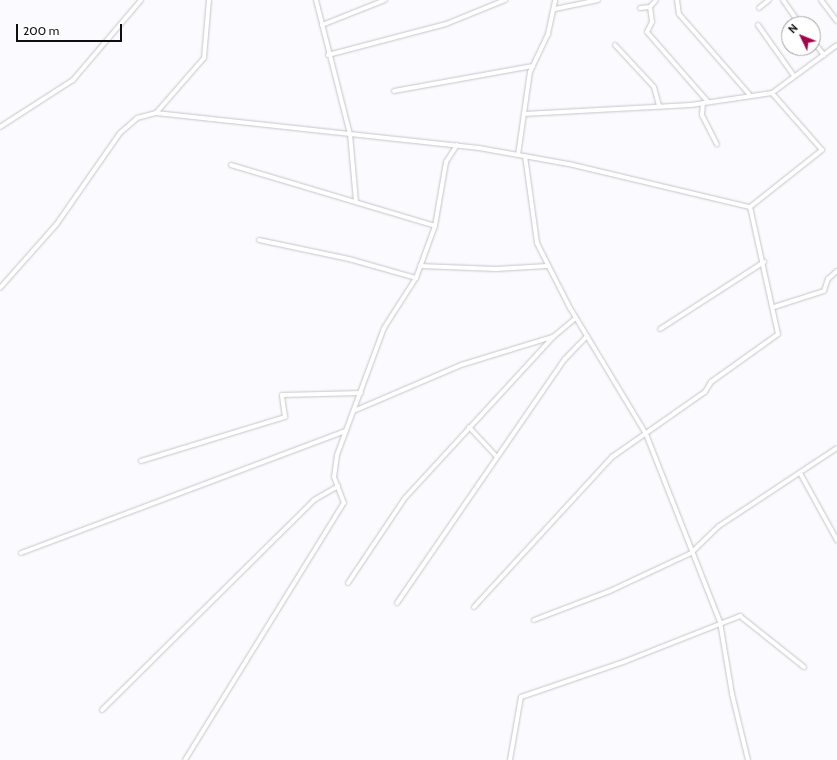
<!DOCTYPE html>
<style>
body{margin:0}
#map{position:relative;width:837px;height:760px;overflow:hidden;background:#fbfbff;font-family:Cabin,sans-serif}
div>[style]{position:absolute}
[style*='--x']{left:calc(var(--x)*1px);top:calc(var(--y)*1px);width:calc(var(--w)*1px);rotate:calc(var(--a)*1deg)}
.roads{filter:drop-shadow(0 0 1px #c4c4ca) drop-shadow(0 0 1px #c4c4ca)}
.minor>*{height:4px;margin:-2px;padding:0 2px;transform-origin:2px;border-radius:2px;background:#fff}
span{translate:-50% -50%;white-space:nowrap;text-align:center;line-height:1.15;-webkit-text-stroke:3.5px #fff;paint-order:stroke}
.north{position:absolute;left:781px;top:16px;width:40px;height:40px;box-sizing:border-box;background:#fff;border:1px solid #9f9fa0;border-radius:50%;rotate:313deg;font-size:11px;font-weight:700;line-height:16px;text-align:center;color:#0f0f11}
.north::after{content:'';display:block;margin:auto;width:14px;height:18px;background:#a00649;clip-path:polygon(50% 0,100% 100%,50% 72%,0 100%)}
.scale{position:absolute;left:16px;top:24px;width:106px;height:18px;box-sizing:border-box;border:2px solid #0f0f11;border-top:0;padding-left:5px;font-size:12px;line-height:14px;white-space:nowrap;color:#0f0f11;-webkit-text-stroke:3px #fff;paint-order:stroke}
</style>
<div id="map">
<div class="roads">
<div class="minor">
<div style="--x:316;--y:0;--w:138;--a:75.8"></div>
<div style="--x:350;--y:134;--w:67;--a:84.9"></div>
<div style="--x:677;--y:0;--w:14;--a:82"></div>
<div style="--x:679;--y:14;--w:106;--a:48.8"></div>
<div style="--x:783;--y:0;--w:29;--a:55"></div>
<div style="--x:821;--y:0;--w:26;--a:53"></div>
<div style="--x:650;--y:7;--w:15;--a:82"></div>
<div style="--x:652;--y:22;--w:11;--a:117"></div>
<div style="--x:647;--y:32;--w:93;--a:48.9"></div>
<div style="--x:640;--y:8;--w:10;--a:-6"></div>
<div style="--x:650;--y:7;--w:9;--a:-49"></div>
<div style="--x:759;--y:8;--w:13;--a:-39"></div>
<div style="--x:555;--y:9;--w:44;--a:-11.8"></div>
<div style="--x:322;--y:25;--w:68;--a:-21.6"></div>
<div style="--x:758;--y:25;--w:62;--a:54.8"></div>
<div style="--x:813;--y:41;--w:18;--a:52"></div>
<div style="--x:615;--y:45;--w:57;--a:47.1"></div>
<div style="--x:654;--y:87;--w:20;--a:75"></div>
<div style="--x:328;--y:55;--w:122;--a:-14.7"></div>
<div style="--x:446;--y:24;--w:64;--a:-22.1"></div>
<div style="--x:394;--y:91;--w:141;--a:-10.2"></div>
<div style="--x:703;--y:103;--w:12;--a:95"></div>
<div style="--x:702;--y:115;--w:33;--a:63"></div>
<div style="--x:156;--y:113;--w:73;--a:-48.9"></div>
<div style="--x:204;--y:58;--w:58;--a:-85.1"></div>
<div style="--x:524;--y:114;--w:167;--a:-3.1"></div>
<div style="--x:691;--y:105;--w:82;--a:-8.4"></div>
<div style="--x:772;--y:93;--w:81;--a:-36.4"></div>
<div style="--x:0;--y:127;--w:87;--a:-32.8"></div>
<div style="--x:73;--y:80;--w:105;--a:-49.6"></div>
<div style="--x:518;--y:155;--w:84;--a:-81.8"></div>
<div style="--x:530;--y:72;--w:42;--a:-64.7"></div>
<div style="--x:548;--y:34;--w:35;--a:-78"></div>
<div style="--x:525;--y:156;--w:88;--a:82.1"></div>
<div style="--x:537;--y:243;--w:73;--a:63.1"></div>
<div style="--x:570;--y:308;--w:147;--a:58.9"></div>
<div style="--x:646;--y:434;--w:202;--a:68.5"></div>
<div style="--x:720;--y:622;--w:73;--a:80.5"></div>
<div style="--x:732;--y:694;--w:68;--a:76.4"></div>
<div style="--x:231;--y:165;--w:213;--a:16.6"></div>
<div style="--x:259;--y:240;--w:92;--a:11.9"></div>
<div style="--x:349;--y:259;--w:70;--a:15.8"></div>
<div style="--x:420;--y:266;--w:76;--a:2.3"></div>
<div style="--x:496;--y:269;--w:51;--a:-3.4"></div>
<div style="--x:0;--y:288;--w:84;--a:-48.4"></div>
<div style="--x:56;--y:225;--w:112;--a:-55.2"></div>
<div style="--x:120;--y:133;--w:23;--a:-41"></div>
<div style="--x:137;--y:118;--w:20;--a:-15"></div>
<div style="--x:156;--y:113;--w:325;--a:6.2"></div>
<div style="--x:479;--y:148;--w:91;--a:10.1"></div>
<div style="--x:569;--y:164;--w:186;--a:13.4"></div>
<div style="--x:750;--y:207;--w:92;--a:-38.4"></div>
<div style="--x:822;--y:150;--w:76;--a:-131.3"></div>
<div style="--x:774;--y:307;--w:52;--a:-17.7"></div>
<div style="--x:824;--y:291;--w:13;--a:-72"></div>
<div style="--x:828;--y:279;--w:12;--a:-42"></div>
<div style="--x:660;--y:329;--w:124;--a:-32.8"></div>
<div style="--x:356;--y:410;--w:114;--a:-23.2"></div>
<div style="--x:461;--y:365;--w:95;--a:-17.1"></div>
<div style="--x:469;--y:427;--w:40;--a:47"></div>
<div style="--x:141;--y:461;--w:151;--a:-17"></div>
<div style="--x:285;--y:417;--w:22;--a:-98"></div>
<div style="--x:282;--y:395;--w:79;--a:-1.5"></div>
<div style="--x:800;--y:473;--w:77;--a:61.1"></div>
<div style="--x:21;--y:553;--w:347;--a:-20.6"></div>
<div style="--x:348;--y:583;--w:102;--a:-56.2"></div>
<div style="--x:405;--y:498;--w:219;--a:-47.4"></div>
<div style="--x:553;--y:337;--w:30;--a:-40"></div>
<div style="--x:397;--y:603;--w:296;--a:-55.5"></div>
<div style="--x:565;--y:359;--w:32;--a:-46"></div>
<div style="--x:474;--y:607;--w:204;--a:-47.4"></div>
<div style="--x:612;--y:457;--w:113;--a:-35"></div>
<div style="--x:705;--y:392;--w:12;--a:-59"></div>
<div style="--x:711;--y:382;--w:82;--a:-35.6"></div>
<div style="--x:778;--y:334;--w:130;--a:-102.4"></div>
<div style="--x:534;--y:620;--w:81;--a:-20.9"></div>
<div style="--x:610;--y:591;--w:89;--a:-25.1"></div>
<div style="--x:691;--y:553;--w:39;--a:-44"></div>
<div style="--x:719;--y:526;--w:141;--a:-33.5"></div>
<div style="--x:102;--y:710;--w:298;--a:-44.7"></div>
<div style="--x:314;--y:500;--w:28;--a:-30"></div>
<div style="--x:185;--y:760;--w:302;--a:-58.3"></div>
<div style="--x:344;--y:503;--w:28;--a:-111"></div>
<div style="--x:334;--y:477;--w:22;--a:-82"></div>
<div style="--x:337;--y:455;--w:135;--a:-69.7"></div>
<div style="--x:384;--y:328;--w:59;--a:-57.4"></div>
<div style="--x:416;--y:278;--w:55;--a:-69.9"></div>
<div style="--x:435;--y:226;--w:65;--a:-80.2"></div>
<div style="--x:446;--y:162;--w:20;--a:-57"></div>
<div style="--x:510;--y:760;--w:64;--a:-80.1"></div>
<div style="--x:521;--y:697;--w:111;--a:-18.9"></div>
<div style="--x:626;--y:661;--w:123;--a:-21.5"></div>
<div style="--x:740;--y:616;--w:82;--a:38.6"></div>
</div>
</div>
<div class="north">N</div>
<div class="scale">200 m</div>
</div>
